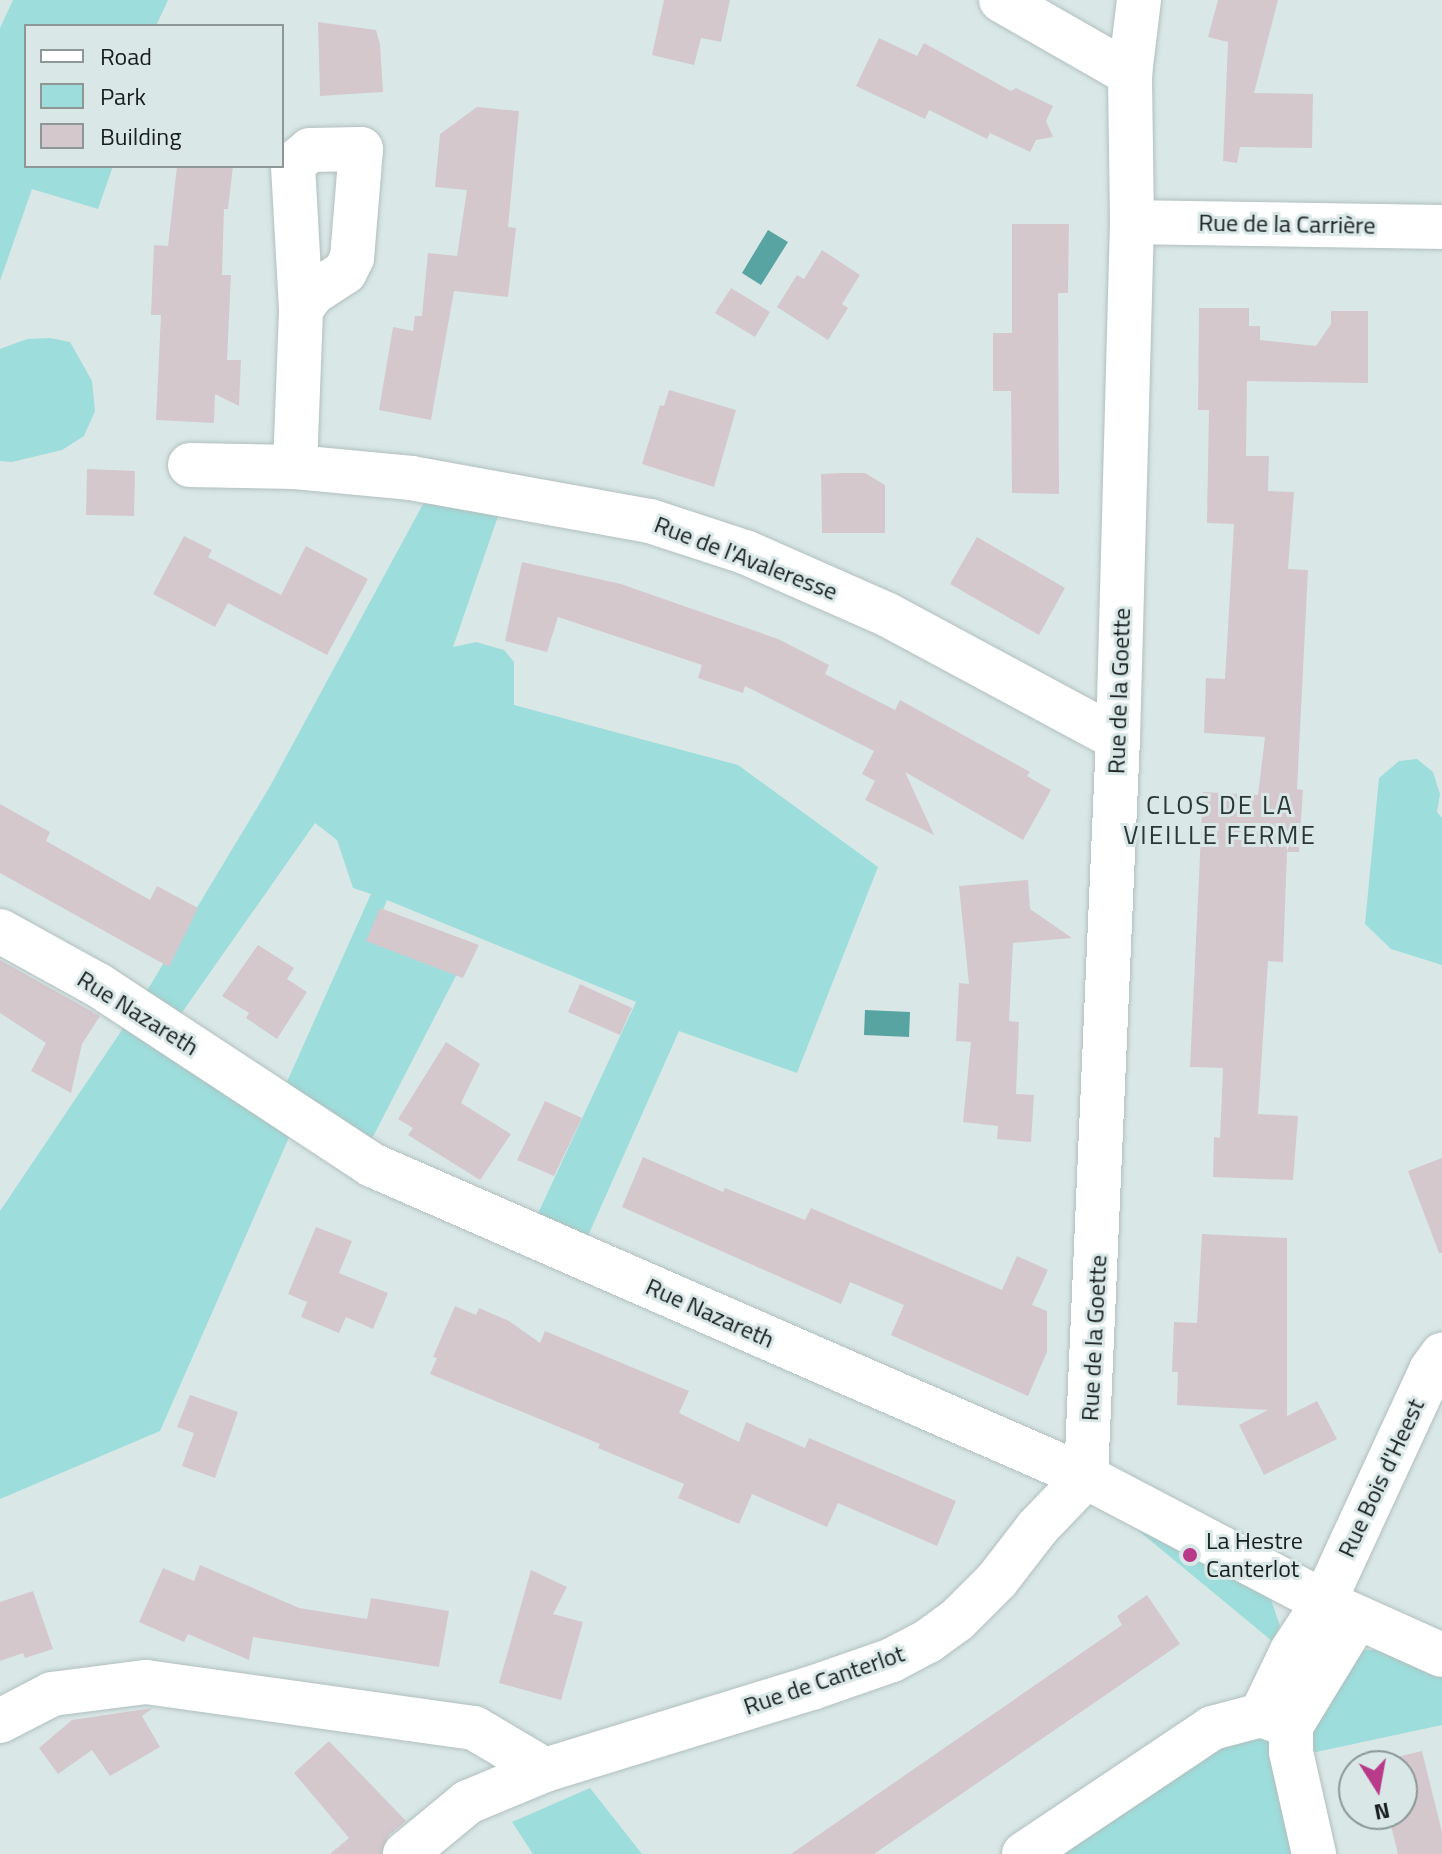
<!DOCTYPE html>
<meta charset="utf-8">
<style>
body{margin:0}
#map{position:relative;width:1442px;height:1854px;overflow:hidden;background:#d9e8e7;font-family:"Titillium Web",sans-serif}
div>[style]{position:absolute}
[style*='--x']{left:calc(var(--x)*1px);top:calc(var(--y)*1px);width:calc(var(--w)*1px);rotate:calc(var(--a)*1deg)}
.green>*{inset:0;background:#9ddddb}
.water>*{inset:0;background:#57a4a2}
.building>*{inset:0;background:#d4c8cd}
.roads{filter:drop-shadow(0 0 2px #b1bfbe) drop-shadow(0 0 2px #b1bfbe)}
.minor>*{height:44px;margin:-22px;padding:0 22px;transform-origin:22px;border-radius:22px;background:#fff}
.dots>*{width:22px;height:22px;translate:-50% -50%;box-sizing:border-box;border:4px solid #d9e8e7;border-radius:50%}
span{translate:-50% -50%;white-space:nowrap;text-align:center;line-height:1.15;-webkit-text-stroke:6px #d9e8e7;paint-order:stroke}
.street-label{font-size:24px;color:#181d1d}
.poi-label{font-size:24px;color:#181d1d}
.left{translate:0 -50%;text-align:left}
.neighbourhood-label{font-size:26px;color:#2b3736;letter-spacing:2px}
.legend{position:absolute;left:24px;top:24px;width:260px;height:144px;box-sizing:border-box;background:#d9e8e7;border:2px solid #8c9796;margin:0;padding:10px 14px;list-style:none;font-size:24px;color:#181d1d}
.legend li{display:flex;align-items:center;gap:16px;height:40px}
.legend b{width:40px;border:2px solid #8c9796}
.north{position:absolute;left:1338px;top:1750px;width:80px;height:80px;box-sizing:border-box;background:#d9e8e7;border:2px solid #8c9796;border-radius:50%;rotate:169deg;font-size:22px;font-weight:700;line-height:32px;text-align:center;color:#181d1d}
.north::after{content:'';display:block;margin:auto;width:28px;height:36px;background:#b93a88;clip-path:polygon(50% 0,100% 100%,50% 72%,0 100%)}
</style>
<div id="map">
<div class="green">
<div style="clip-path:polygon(13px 0,168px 0,156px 26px,26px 26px,26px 166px,113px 166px,98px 209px,32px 189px,0 281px,0 28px)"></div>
<div style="clip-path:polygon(50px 338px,70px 342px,92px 381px,95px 411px,84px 436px,62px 450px,12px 462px,0 461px,0 349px,27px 339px)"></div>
<div style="clip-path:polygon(evenodd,435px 482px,506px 493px,453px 647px,476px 642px,504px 650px,514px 662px,514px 705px,738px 765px,878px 867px,797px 1073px,679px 1031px,579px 1256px,529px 1233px,636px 1002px,387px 900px,375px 929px,461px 966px,362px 1158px,298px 1117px,160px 1431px,0 1499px,0 1211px,136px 1009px,269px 788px,435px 482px,315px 823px,337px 840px,353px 888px,371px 894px,278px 1102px,169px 1031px,315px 823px)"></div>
<div style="clip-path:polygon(1417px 759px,1433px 772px,1440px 794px,1437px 812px,1442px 818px,1442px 965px,1391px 949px,1365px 924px,1379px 778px,1399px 761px)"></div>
<div style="clip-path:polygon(1134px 1527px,1265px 1582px,1280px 1626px,1272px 1641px)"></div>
<div style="clip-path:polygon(1365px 1650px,1392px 1650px,1442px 1675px,1442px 1725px,1307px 1754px,1306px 1706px,1347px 1657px)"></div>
<div style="clip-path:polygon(1267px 1700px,1315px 1854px,1026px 1854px)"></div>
<div style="clip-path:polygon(590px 1788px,642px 1854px,533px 1854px,512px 1822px)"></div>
</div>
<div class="water">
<div style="clip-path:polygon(768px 230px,788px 242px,761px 285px,742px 273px)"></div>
<div style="clip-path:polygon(865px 1010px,910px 1012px,909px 1037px,864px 1035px)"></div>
</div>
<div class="building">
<div style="clip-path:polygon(664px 0,730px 0,721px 42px,701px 38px,694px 65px,652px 55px)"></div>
<div style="clip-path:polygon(1218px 0,1278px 0,1254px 93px,1313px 94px,1312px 148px,1240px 147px,1237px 163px,1223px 161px,1228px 42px,1208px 37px)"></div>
<div style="clip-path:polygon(318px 22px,376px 30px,380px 44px,383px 92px,320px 96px)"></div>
<div style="clip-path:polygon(879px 38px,917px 56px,924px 43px,1011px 91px,1016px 88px,1053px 106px,1046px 121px,1053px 137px,1036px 140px,1030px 152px,990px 133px,987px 139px,929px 110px,925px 119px,856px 86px)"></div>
<div style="clip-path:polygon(477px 107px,519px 111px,508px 227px,516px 228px,508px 297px,454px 291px,431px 420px,379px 410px,393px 327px,413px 331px,415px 316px,422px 316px,428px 253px,457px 256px,467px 190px,435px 187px,440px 134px)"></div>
<div style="clip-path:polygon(177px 166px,233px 166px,228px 209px,224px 209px,222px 275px,231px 275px,227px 360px,241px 360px,239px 406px,215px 394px,214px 423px,156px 420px,161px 315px,151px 315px,154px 245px,168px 246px)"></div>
<div style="clip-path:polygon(1012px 224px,1069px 224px,1068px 293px,1058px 293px,1059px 494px,1012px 493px,1011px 391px,993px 391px,993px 333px,1012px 333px)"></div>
<div style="clip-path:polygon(822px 250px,860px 275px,842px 304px,848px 308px,828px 340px,777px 307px,797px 275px,804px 279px)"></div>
<div style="clip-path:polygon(731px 288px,770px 312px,755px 337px,715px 313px)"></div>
<div style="clip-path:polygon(1199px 308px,1249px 308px,1249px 326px,1260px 326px,1260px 340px,1316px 346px,1331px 324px,1331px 311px,1368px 311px,1368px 383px,1247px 381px,1246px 456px,1269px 456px,1268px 491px,1294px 492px,1288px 569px,1308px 570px,1297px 789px,1303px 790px,1299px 852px,1287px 852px,1283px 962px,1268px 961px,1258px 1114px,1298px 1116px,1293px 1180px,1213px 1177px,1214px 1137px,1220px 1138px,1223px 1068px,1190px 1067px,1203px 792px,1258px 795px,1265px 737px,1204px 733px,1206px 678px,1225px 679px,1234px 524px,1207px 523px,1209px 410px,1198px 410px)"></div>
<div style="clip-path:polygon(669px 390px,736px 410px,714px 487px,642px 464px,660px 405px,664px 406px)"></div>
<div style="clip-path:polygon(87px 469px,135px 471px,134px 516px,86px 515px)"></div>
<div style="clip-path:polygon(841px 473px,865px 473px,885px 485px,885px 533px,822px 533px,821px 474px)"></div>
<div style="clip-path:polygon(184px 536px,212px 550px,208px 557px,281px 595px,306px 546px,368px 579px,327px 655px,228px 603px,215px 627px,153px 594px)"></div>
<div style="clip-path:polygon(977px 537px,1065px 588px,1039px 635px,950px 584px)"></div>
<div style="clip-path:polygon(522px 562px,621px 584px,778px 639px,829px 665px,825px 674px,895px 710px,900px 700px,1030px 772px,1027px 776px,1051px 790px,1023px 840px,905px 772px,934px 835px,865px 800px,875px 781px,862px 774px,874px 751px,745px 686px,743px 693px,698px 678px,702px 665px,558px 617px,547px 652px,505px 641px)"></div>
<div style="clip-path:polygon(0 804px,50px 832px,46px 841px,150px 900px,157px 886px,198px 908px,169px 967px,0 873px)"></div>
<div style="clip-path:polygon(1028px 880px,1030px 909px,1072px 938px,1013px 943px,1009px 1021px,1019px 1022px,1016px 1094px,1034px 1095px,1031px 1142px,997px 1139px,998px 1126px,963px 1122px,971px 1042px,956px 1041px,959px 983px,969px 984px,959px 886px)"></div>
<div style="clip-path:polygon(380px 908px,479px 945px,463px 978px,366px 941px)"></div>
<div style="clip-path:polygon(258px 945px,294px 968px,287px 979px,307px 992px,277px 1039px,246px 1018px,249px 1013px,222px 996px)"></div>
<div style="clip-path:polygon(0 960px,100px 1016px,82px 1044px,71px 1093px,31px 1071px,46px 1043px,0 1013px)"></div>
<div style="clip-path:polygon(580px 984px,632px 1008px,620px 1035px,568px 1012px)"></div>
<div style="clip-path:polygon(446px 1042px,480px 1064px,461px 1103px,511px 1134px,480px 1180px,408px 1135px,413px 1128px,398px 1119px)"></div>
<div style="clip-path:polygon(545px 1101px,582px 1118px,554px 1176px,517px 1160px)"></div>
<div style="clip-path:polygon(643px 1157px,723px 1192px,725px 1188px,805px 1220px,811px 1208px,1002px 1290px,1017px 1256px,1048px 1270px,1032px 1305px,1047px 1311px,1047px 1352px,1028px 1396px,891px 1335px,904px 1305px,850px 1282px,841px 1304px,622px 1207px)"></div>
<div style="clip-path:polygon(1442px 1158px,1442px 1253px,1439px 1253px,1408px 1171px)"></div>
<div style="clip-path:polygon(316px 1227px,352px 1241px,339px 1273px,388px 1293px,373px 1329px,346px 1317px,339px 1333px,301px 1317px,307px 1302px,288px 1294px)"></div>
<div style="clip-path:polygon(1202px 1234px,1287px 1238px,1287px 1416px,1317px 1401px,1337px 1439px,1264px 1475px,1239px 1425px,1268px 1410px,1177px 1405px,1178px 1372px,1172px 1372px,1174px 1322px,1197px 1323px)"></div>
<div style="clip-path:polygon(455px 1306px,476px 1315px,479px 1308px,509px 1321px,540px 1343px,545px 1331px,689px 1391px,679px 1413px,739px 1442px,746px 1422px,805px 1448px,809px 1438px,956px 1501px,937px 1546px,838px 1503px,827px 1527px,752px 1494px,739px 1524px,678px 1498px,684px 1484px,598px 1448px,600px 1444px,430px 1374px,437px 1358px,433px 1357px)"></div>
<div style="clip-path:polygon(190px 1395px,238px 1412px,215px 1478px,182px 1466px,194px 1433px,177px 1427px)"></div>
<div style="clip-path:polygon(200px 1565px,299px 1608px,367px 1619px,371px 1598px,449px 1611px,439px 1667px,253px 1637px,249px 1660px,188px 1634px,184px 1642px,139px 1622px,163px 1568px,194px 1581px)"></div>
<div style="clip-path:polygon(531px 1570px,567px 1587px,553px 1614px,583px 1622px,561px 1700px,499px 1683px)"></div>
<div style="clip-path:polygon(33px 1591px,53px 1649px,25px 1658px,23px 1653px,0 1661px,0 1602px)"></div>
<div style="clip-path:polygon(1147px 1595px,1180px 1644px,874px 1854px,791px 1854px,1122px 1625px,1117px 1616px)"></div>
<div style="clip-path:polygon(153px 1708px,142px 1716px,160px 1747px,110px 1776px,92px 1750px,58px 1774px,39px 1748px,72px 1720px)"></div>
<div style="clip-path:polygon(329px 1741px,406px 1821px,389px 1835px,381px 1854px,330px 1854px,349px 1838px,294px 1773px)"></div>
<div style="clip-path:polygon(1422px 1751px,1442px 1832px,1442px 1854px,1398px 1854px,1388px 1814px,1402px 1814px,1402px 1766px,1377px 1766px,1376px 1762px)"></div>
</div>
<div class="roads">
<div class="minor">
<div style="--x:1001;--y:0;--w:149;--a:29.8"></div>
<div style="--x:1132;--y:222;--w:310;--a:0.9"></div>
<div style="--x:190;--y:465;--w:105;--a:1.1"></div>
<div style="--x:295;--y:467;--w:117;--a:5.4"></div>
<div style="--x:411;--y:478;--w:243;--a:10.2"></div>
<div style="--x:650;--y:521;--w:100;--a:18.1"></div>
<div style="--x:745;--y:552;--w:156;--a:23.8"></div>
<div style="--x:888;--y:615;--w:261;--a:28.3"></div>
<div style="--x:295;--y:467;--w:158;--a:-87.8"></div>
<div style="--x:301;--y:309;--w:145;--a:-93.2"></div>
<div style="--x:293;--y:164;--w:22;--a:-39"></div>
<div style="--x:310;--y:150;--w:51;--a:-1.1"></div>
<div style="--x:361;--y:149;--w:109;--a:94.7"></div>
<div style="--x:352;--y:258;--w:16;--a:117"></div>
<div style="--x:345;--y:272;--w:38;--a:147"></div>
<div style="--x:313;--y:293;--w:20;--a:127"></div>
<div style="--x:0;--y:931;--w:112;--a:28.9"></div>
<div style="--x:98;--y:985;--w:328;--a:33.3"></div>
<div style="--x:372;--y:1165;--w:779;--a:23.6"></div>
<div style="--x:1086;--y:1477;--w:269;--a:27.7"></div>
<div style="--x:1324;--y:1602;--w:129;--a:24.2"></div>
<div style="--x:1086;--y:1477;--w:739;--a:-87.52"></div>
<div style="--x:1118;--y:739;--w:517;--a:-88.45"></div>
<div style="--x:1132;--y:222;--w:148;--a:-90.8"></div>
<div style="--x:1130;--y:74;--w:75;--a:-83.1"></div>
<div style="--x:1261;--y:1715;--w:71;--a:-64.2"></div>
<div style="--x:1292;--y:1651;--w:59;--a:-56.9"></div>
<div style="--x:1324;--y:1602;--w:255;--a:-65.2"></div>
<div style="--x:1431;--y:1370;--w:19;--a:-54"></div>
<div style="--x:0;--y:1721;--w:59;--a:-27.4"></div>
<div style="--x:52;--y:1694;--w:95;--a:-7.3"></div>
<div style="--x:146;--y:1682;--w:331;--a:8"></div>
<div style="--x:474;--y:1728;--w:82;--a:30.6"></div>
<div style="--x:405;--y:1854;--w:82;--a:-39.5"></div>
<div style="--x:468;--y:1802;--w:83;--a:-22.6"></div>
<div style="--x:545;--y:1770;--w:279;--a:-17.1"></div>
<div style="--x:812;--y:1688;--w:85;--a:-19.3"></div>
<div style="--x:892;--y:1660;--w:41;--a:-27.8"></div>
<div style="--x:928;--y:1641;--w:36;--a:-36"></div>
<div style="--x:957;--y:1620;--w:57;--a:-45"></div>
<div style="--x:997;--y:1580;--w:67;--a:-52.3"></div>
<div style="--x:1038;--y:1527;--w:69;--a:-46.2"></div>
<div style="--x:1024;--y:1854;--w:226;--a:-33.8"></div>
<div style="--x:1212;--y:1728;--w:51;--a:-14.9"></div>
<div style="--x:1261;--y:1715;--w:32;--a:20"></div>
<div style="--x:1314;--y:1854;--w:105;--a:-102.7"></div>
<div style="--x:1291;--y:1752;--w:26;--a:-90"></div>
<div style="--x:1291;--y:1726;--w:127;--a:-58.6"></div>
</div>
</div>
<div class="dots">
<div style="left:1190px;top:1555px;background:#b93a88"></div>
</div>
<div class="street-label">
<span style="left:1287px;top:224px;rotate:1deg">Rue de la Carrière</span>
<span style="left:746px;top:558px;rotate:21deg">Rue de l'Avaleresse</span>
<span style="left:1119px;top:691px;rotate:-88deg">Rue de la Goette</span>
<span style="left:138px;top:1013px;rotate:32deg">Rue Nazareth</span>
<span style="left:710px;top:1313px;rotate:24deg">Rue Nazareth</span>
<span style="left:1094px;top:1338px;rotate:-87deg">Rue de la Goette</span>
<span style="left:1381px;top:1478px;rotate:-65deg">Rue Bois d'Heest</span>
<span style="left:824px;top:1680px;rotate:-19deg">Rue de Canterlot</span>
</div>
<div class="poi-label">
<span class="left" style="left:1206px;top:1555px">La Hestre<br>Canterlot</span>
</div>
<div class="neighbourhood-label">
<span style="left:1220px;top:820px">CLOS DE LA<br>VIEILLE FERME</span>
</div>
<ul class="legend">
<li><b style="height:10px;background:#fff"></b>Road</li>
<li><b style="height:22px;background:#9ddddb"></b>Park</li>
<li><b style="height:22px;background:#d4c8cd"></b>Building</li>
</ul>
<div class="north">N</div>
</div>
